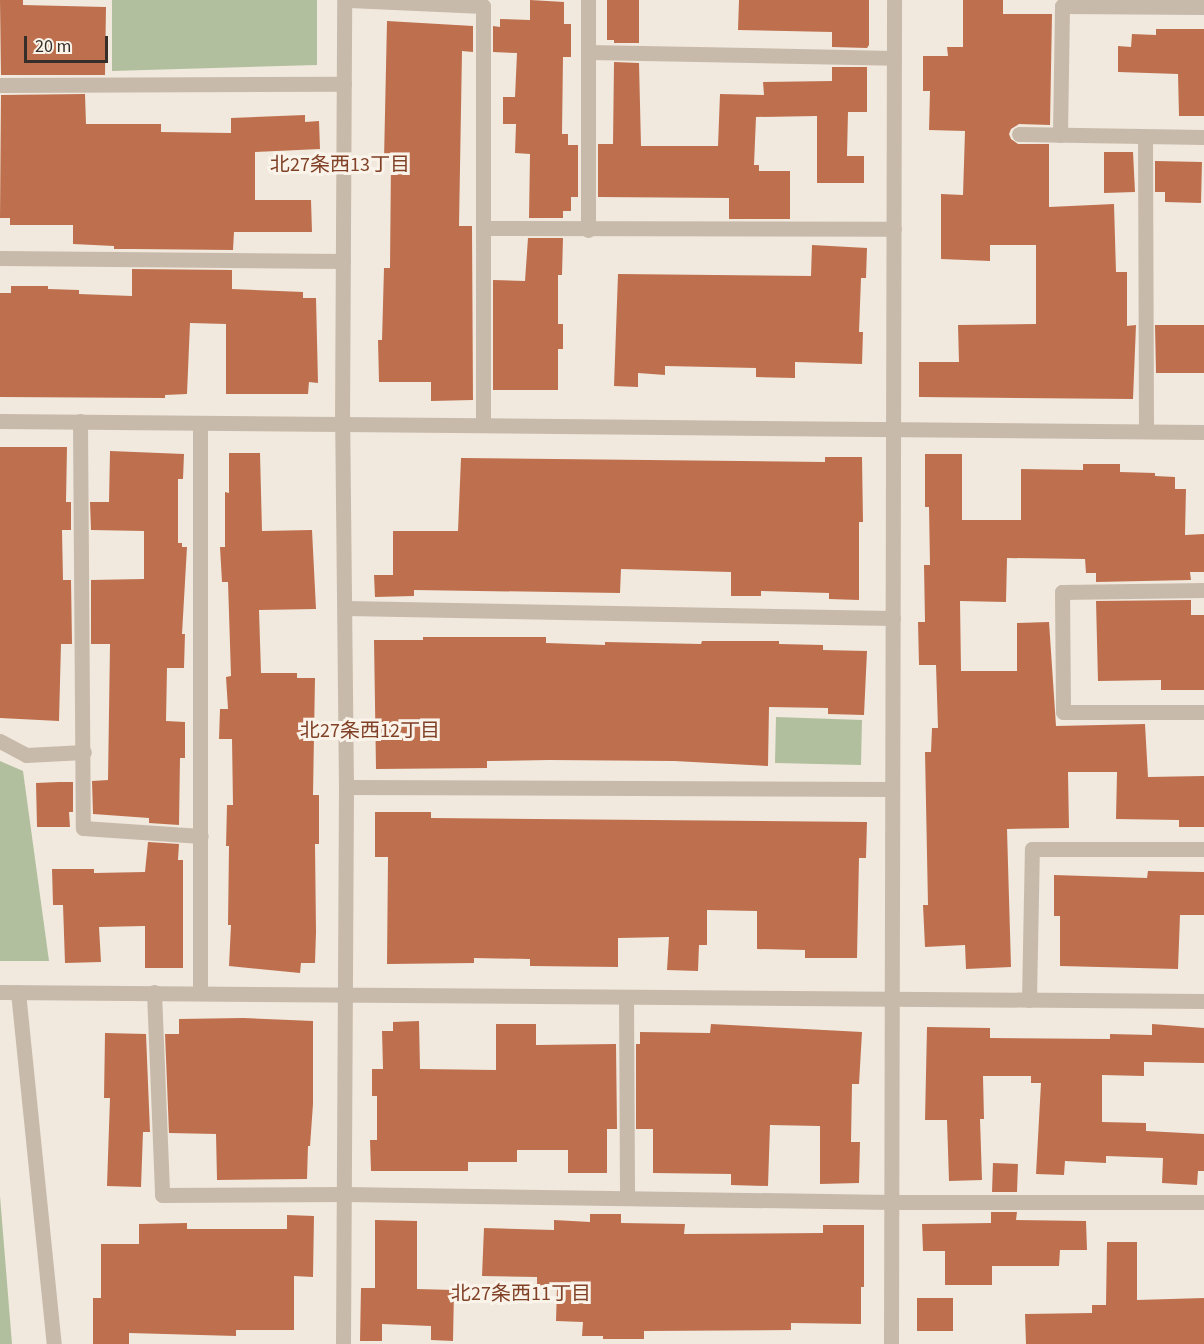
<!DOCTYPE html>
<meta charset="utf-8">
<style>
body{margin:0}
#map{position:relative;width:1204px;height:1344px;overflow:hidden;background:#f1e9de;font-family:"Source Sans 3","Noto Sans JP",sans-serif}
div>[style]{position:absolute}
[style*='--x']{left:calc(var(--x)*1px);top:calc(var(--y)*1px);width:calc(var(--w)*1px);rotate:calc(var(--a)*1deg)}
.green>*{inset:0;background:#b2bf9e}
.building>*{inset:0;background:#be704e}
.street>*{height:15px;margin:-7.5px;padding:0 7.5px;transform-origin:7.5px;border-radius:7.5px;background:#c8baaa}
span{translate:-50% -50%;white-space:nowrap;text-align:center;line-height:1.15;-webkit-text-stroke:6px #f9f3ea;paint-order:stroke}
.neighbourhood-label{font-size:20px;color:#804127}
.scale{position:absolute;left:24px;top:36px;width:84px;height:27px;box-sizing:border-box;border:3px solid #362e29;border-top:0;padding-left:8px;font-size:18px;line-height:21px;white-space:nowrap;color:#362e29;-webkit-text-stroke:4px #f9f3ea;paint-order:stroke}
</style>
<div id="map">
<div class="green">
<div style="clip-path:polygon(112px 0,317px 0,317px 65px,112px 71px)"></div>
<div style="clip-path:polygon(776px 717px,862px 720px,861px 765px,775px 763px)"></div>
<div style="clip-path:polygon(0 761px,23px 771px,49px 961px,0 961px)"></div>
<div style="clip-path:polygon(0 1196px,12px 1344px,0 1344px)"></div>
</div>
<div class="building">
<div style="clip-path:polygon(0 0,23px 0,23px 5px,106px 7px,105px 75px,1px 75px)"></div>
<div style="clip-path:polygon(530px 0,564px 2px,564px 24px,571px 24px,571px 57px,563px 57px,562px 134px,568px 134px,568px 145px,578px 145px,578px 197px,571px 197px,571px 211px,563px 211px,563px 218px,529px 218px,530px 154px,515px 153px,516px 124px,503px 124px,503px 97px,515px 97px,517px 53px,493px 52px,493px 26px,500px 27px,500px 19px,530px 20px)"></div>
<div style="clip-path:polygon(607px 0,639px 0,639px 43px,614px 43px,614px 40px,607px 40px)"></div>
<div style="clip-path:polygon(739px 0,869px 0,869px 45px,867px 48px,832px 47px,832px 32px,738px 30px)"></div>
<div style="clip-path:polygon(963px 0,1003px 0,1003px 14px,1052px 14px,1050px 125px,1019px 124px,1011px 129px,1009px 134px,1011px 139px,1018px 144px,1049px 144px,1049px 207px,1114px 204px,1116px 272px,1127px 272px,1127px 326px,1136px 325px,1133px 399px,919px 397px,919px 362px,959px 362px,958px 325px,1036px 324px,1036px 245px,990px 245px,990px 261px,941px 259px,941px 194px,963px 195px,965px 131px,929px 130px,930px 91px,923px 91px,923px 56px,948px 56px,947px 47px,963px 47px)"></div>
<div style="clip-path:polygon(387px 21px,473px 26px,473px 52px,462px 51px,459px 226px,472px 226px,473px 400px,431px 401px,431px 382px,379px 382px,378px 340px,382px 340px,384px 268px,390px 268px,391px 159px,384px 159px)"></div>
<div style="clip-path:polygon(1156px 29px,1204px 29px,1204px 116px,1179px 116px,1178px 74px,1118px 72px,1118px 46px,1131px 47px,1132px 34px,1156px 35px)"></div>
<div style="clip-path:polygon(614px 62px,639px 63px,641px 146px,718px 146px,720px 94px,764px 95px,763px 82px,832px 81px,832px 67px,867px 67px,867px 112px,848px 112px,847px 156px,864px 156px,864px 183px,817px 183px,817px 116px,756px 117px,754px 165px,759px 165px,759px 171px,790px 171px,790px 219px,729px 219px,729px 198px,598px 197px,598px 144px,613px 144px)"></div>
<div style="clip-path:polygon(85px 94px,86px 124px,161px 124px,161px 132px,231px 133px,231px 118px,305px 115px,305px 122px,319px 121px,320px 149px,255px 152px,255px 200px,311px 200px,312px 232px,234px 232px,233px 250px,132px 249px,114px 249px,114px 246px,73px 244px,73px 225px,10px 225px,10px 218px,0 218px,1px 95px)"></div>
<div style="clip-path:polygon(1104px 152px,1133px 152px,1135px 192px,1104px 193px)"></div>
<div style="clip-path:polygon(1155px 161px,1202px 162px,1201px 203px,1165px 202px,1165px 192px,1155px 192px)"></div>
<div style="clip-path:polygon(528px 238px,563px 238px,562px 275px,558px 275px,558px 324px,563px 324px,563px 349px,558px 349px,558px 390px,493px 390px,493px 280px,525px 281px)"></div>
<div style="clip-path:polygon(812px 245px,867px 248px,866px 278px,861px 278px,859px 332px,863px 332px,862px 364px,795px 362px,795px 378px,756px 377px,756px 368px,665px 366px,665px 375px,638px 373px,638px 387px,614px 386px,618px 274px,811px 276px)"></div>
<div style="clip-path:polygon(132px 269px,232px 270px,232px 289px,303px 292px,303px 298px,316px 298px,318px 383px,309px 382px,308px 394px,226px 394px,226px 324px,190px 323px,187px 394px,165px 395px,165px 398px,0 397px,0 293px,11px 293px,11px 286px,48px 286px,48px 289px,79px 290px,79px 294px,132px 296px)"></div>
<div style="clip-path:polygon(1155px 325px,1204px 325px,1204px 373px,1156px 373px)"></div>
<div style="clip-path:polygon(0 447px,67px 447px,66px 502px,71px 502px,71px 530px,62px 530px,63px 580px,71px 580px,72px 644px,61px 644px,59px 721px,0 718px)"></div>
<div style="clip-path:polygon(110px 451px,184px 454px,183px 479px,178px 479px,178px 543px,182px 543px,182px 547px,187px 547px,182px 634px,185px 634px,184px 668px,167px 668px,166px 721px,185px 722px,185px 758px,180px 758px,179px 825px,149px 823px,149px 818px,93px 814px,92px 781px,108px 780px,110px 644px,91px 644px,91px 580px,144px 579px,144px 531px,91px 530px,90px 502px,109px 502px)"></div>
<div style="clip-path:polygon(229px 453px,260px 453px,262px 531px,312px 530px,316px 609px,259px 610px,261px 673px,297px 673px,297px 678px,315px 678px,313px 795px,319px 795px,319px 844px,315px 844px,316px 932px,315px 963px,301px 963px,300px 973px,229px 966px,231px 925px,228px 925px,229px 846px,226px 846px,227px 805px,233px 805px,232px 739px,219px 739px,220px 709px,228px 709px,226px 677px,231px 676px,228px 582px,222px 582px,220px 547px,225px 547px,225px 492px,229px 493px)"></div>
<div style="clip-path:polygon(925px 454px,962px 454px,962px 520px,1021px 520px,1021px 469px,1083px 470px,1083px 464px,1120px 464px,1120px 472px,1155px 473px,1155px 476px,1175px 477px,1175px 489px,1186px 489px,1185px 535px,1204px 534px,1204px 572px,1190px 572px,1191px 580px,1096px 582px,1096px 573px,1086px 573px,1085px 559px,1007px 558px,1006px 602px,960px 601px,961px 671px,1017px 671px,1017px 623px,1049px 622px,1056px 726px,1145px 724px,1148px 777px,1204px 776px,1204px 827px,1179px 827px,1179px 820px,1116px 819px,1117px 772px,1068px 772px,1069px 828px,1007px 829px,1011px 967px,966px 969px,965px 945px,925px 947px,923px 905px,928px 905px,925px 752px,931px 752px,932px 728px,938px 728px,936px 665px,919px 665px,918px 622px,925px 622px,924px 565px,930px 565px,929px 507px,925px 507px)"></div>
<div style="clip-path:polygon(825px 457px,862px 457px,863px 522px,859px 522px,859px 600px,829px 599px,829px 593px,761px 591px,761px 596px,731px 596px,731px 572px,621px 569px,620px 593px,414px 590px,414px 596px,375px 597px,374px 575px,393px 575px,393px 531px,458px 531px,461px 458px,825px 462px)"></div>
<div style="clip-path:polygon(1191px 600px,1191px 615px,1204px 615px,1204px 690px,1161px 690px,1161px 680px,1098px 681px,1096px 601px)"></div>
<div style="clip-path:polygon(423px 637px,546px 637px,546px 643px,605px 645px,605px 642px,701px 644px,702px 641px,779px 641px,779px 644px,823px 645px,823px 650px,867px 651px,864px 715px,828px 714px,828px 708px,769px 707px,768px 766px,674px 761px,549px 760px,487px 761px,487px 768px,376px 769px,374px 640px,423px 640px)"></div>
<div style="clip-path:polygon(59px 782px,73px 782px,73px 812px,69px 812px,70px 827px,37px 827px,36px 783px)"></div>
<div style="clip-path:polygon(375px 812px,431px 812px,431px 818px,867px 822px,866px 858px,859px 858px,857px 958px,805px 958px,805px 950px,757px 949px,757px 911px,707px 910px,707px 945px,699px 945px,698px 971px,667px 970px,669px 937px,618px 938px,618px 967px,530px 966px,530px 959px,474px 958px,474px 963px,387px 964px,388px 857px,375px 857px)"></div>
<div style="clip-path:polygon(148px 842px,179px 844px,178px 860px,183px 860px,183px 968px,145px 968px,145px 926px,99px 927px,101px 962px,65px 963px,63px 905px,53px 905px,52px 869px,94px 869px,94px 873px,145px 872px)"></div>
<div style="clip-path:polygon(1148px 871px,1204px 872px,1204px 915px,1180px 915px,1178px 969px,1060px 966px,1060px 916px,1054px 916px,1054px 875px,1147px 878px)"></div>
<div style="clip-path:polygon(243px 1018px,313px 1021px,313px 1104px,310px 1146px,308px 1146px,307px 1179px,217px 1180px,216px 1134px,169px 1133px,165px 1034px,179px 1034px,179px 1019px)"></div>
<div style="clip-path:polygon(419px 1021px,420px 1069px,496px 1070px,496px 1024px,536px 1024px,536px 1045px,616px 1044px,617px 1129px,607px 1129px,607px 1173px,568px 1173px,568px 1150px,517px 1150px,517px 1162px,468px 1162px,468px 1171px,371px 1171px,370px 1140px,377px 1140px,377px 1096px,372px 1096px,372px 1069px,383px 1069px,382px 1031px,393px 1031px,393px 1022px)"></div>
<div style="clip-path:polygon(711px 1024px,862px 1032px,859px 1084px,852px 1084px,851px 1142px,860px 1142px,859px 1183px,820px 1184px,820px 1126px,770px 1125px,768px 1186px,731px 1185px,731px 1174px,653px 1173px,653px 1129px,636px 1129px,636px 1044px,640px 1044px,640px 1032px,710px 1033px)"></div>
<div style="clip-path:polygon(1152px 1024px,1204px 1028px,1204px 1063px,1144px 1062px,1144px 1076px,1102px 1075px,1102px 1122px,1146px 1123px,1146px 1131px,1204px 1134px,1204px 1171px,1198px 1171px,1197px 1185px,1162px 1183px,1163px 1158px,1106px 1156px,1106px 1163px,1065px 1161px,1064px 1175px,1036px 1174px,1041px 1083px,1031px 1083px,1031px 1076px,983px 1076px,984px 1119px,980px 1119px,982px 1180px,949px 1181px,947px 1120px,925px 1120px,927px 1027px,990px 1028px,990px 1038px,1110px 1039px,1110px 1034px,1152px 1035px)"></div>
<div style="clip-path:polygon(105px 1033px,146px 1034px,150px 1132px,143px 1132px,141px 1187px,107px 1186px,110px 1098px,104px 1098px)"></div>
<div style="clip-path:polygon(993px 1163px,1018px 1164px,1017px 1192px,992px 1192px)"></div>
<div style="clip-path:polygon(991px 1212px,1017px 1212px,1016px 1220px,1086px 1221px,1087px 1250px,1060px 1250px,1059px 1266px,992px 1266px,992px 1285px,945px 1285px,945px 1251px,923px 1251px,922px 1224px,991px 1223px)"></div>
<div style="clip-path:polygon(590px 1214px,621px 1214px,621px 1223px,685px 1224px,684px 1234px,823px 1233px,823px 1225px,864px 1225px,864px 1287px,861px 1287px,861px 1324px,791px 1323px,791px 1330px,644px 1331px,644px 1339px,603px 1339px,603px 1336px,582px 1336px,583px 1322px,556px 1321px,557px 1287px,537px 1287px,537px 1277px,482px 1276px,484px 1228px,554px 1230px,554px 1220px,590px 1222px)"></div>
<div style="clip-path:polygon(287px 1215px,314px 1216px,313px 1277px,294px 1276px,294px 1330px,236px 1330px,236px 1336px,129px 1333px,129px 1344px,93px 1344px,93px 1298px,101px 1298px,101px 1244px,139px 1244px,139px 1224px,187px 1223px,187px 1229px,287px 1229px)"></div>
<div style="clip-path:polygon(375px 1220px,417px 1221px,417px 1289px,454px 1290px,453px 1341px,431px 1340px,431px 1326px,382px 1324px,382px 1341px,360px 1341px,361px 1288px,375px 1288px)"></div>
<div style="clip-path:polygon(1107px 1242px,1137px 1242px,1137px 1300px,1204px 1298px,1204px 1344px,1026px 1344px,1025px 1314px,1092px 1313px,1092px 1305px,1106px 1305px)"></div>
<div style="clip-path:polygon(917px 1298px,953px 1298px,953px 1331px,917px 1331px)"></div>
</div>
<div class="street">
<div style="--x:349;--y:0;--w:134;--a:2.6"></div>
<div style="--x:483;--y:6;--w:419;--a:90"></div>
<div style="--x:588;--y:0;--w:230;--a:90"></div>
<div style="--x:588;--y:52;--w:306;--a:1.1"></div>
<div style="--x:0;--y:85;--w:344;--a:-0.2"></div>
<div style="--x:1019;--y:134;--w:185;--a:0.9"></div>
<div style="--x:1060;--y:135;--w:129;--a:-89.1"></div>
<div style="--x:1062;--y:6;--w:142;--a:0.4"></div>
<div style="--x:1145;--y:137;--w:294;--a:89.8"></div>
<div style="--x:483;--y:228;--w:411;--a:0.1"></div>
<div style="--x:0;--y:258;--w:343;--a:0.5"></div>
<div style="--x:0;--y:421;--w:1204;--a:0.52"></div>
<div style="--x:80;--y:421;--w:407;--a:89.6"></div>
<div style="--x:83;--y:828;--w:118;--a:3.9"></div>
<div style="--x:200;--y:423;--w:570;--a:90"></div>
<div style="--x:1204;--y:590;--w:142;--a:179.2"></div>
<div style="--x:1062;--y:592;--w:120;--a:89.5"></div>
<div style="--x:1063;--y:712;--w:141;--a:0"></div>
<div style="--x:345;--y:608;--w:548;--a:1.05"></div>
<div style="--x:0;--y:741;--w:30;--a:28"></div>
<div style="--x:26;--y:755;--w:58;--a:-3"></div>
<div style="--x:346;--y:787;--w:546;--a:0.21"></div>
<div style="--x:0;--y:992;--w:1204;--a:0.43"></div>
<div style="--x:18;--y:992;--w:354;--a:84.2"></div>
<div style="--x:154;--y:992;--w:203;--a:87.7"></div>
<div style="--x:162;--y:1195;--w:182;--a:-0.3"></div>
<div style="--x:344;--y:1194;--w:548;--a:0.84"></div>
<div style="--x:892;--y:1202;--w:312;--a:0"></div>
<div style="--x:626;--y:997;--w:201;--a:89.7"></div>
<div style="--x:1029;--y:1000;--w:151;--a:-88.9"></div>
<div style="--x:1032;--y:849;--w:172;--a:0"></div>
<div style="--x:343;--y:1344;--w:557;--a:-89.69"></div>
<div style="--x:346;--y:787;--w:363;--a:-90.6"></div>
<div style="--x:342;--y:424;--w:424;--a:-89.7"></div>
<div style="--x:891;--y:1344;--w:1344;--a:-89.87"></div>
</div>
<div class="neighbourhood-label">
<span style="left:340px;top:165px">北27条西13丁目</span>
<span style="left:370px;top:731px">北27条西12丁目</span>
<span style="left:521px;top:1294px">北27条西11丁目</span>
</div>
<div class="scale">20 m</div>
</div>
